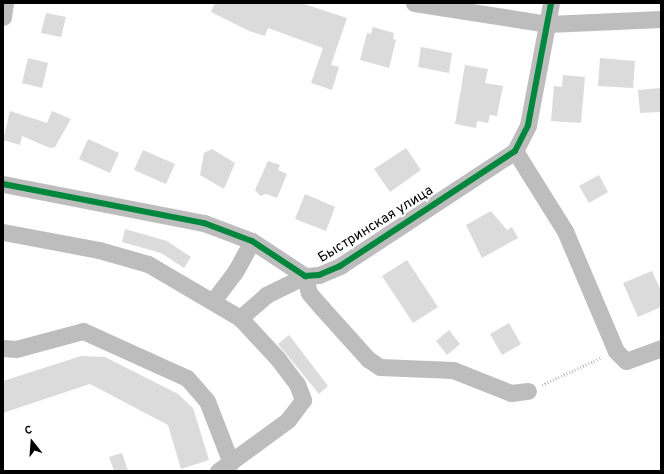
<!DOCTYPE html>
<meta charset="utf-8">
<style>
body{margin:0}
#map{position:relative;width:664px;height:474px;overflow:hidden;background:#fff;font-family:Overpass,sans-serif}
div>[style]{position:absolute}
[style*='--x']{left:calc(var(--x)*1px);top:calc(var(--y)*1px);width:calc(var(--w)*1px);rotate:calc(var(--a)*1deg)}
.building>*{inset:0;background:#dbdbdb}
.path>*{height:2.5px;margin-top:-1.25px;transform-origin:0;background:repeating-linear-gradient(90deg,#c2c2c2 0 1px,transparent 0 3px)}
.minor>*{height:17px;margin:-8.5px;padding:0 8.5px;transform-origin:8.5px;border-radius:8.5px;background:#bdbdbd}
.cycleway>*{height:6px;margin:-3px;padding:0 3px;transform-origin:3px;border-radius:3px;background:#00873e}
span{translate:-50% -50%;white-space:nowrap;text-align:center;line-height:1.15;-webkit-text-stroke:3.5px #fff;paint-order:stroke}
.street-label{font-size:14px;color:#000}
.frame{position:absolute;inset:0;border:4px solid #000;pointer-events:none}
.north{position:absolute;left:12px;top:422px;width:40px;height:40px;-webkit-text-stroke:3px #fff;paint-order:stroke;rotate:343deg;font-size:11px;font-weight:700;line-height:16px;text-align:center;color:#000}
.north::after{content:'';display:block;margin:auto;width:14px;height:18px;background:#000;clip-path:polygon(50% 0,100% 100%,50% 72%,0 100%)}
</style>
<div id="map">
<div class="building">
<div style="clip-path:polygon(215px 3px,301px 3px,347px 18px,331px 65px,339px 67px,332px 90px,311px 83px,323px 48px,268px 28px,265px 36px,249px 31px,211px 12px)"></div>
<div style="clip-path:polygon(46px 13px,66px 17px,61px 37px,41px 33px)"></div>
<div style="clip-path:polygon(373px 27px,394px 33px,393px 39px,396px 40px,389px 68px,360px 60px,367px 33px,371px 34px)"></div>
<div style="clip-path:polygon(421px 47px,452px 53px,449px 73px,418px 67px)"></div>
<div style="clip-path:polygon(28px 58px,48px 63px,42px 88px,22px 83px)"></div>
<div style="clip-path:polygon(600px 58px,635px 61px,633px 88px,598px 86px)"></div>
<div style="clip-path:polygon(465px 65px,488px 69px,485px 83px,503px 86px,497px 116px,490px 115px,488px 123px,477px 121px,476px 128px,455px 124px)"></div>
<div style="clip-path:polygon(563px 75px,585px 77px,581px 123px,551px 121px,554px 86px,562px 87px)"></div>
<div style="clip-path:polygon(661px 88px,661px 112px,640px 113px,638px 90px)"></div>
<div style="clip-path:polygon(10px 111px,47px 123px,52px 111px,71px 119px,55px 147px,50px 148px,22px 136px,20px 145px,3px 140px)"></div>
<div style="clip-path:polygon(88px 139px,119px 153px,110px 173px,79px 159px)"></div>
<div style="clip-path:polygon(406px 148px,421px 170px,390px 192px,374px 169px)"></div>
<div style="clip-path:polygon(212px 149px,235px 163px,224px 189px,200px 175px,204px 153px)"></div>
<div style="clip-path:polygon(143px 150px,175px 164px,166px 184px,134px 170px)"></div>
<div style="clip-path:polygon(268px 161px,280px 165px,278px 170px,287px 174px,277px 198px,266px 194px,260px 196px,255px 190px)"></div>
<div style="clip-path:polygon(599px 175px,608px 192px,589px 203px,579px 186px)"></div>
<div style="clip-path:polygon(305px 194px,335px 207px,326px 231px,295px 219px)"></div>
<div style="clip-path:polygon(491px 211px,507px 230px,512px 227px,518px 238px,482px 258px,466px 225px)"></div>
<div style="clip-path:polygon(125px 229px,167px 241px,191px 257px,184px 268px,161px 253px,122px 242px)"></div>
<div style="clip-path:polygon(407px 260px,438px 307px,413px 323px,382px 276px)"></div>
<div style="clip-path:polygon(652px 271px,661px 291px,661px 307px,638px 317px,623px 283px)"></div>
<div style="clip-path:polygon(509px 323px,521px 344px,502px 355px,490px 334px)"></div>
<div style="clip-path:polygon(449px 330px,460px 344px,447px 355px,436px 341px)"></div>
<div style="clip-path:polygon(289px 335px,328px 386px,319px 394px,278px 344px)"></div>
<div style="clip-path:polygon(81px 356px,105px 357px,178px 394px,193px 408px,209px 460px,181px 469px,168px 425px,90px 384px,3px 413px,3px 381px)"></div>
<div style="clip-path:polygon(122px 453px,128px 471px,114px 471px,109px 457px)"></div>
</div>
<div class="path">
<div style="--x:542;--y:385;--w:66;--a:-25"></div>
</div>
<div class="minor">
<div style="--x:414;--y:3;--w:136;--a:8.9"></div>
<div style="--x:548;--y:24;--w:113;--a:-2.5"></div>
<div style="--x:3;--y:17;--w:14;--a:-82"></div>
<div style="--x:515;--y:151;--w:94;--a:58"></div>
<div style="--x:565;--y:231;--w:130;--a:67"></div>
<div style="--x:616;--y:351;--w:14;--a:45"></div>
<div style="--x:626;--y:361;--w:37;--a:-20"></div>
<div style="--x:3;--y:184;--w:205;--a:11"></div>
<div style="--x:204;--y:223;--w:51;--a:20.6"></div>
<div style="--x:252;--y:241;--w:64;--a:33.4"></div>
<div style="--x:305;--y:276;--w:14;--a:-4"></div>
<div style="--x:319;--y:275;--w:23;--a:-23"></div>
<div style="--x:340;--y:266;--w:209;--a:-33.3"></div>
<div style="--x:515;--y:151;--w:29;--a:-63"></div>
<div style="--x:528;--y:125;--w:124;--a:-79.3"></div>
<div style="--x:3;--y:232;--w:98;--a:10.6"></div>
<div style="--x:99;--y:250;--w:51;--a:15.9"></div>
<div style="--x:148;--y:264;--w:107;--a:30.4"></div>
<div style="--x:240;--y:318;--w:56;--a:47.2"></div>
<div style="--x:278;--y:359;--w:31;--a:53"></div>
<div style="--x:297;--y:384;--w:17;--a:69"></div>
<div style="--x:303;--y:400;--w:25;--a:127"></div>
<div style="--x:288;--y:420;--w:87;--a:143.9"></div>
<div style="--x:213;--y:301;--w:36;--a:-53"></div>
<div style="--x:235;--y:272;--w:35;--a:-61"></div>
<div style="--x:240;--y:318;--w:35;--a:-41"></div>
<div style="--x:266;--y:295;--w:43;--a:-26"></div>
<div style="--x:305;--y:276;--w:17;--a:77"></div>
<div style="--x:309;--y:293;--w:20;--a:49"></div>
<div style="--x:322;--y:308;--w:69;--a:48"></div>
<div style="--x:368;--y:359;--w:14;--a:34"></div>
<div style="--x:380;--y:367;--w:73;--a:2.4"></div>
<div style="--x:453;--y:370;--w:62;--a:21.6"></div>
<div style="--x:511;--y:393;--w:17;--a:-7"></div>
<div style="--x:3;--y:348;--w:13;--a:4"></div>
<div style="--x:16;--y:349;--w:69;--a:-15"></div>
<div style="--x:83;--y:331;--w:114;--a:24.3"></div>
<div style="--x:187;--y:378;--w:30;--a:49"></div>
<div style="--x:207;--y:401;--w:66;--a:68.8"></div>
</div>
<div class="cycleway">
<div style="--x:3;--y:184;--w:205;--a:11"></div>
<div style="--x:204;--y:223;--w:51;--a:20.6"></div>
<div style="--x:252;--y:241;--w:64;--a:33.4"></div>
<div style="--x:305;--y:276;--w:14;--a:-4"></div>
<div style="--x:319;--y:275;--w:23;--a:-23"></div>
<div style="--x:340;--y:266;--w:209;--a:-33.3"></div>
<div style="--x:515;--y:151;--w:29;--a:-63"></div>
<div style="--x:528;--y:125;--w:124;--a:-79.3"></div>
</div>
<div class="street-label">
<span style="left:376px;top:225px;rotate:-32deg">Быстринская улица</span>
</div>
<div class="frame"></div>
<div class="north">С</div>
</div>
